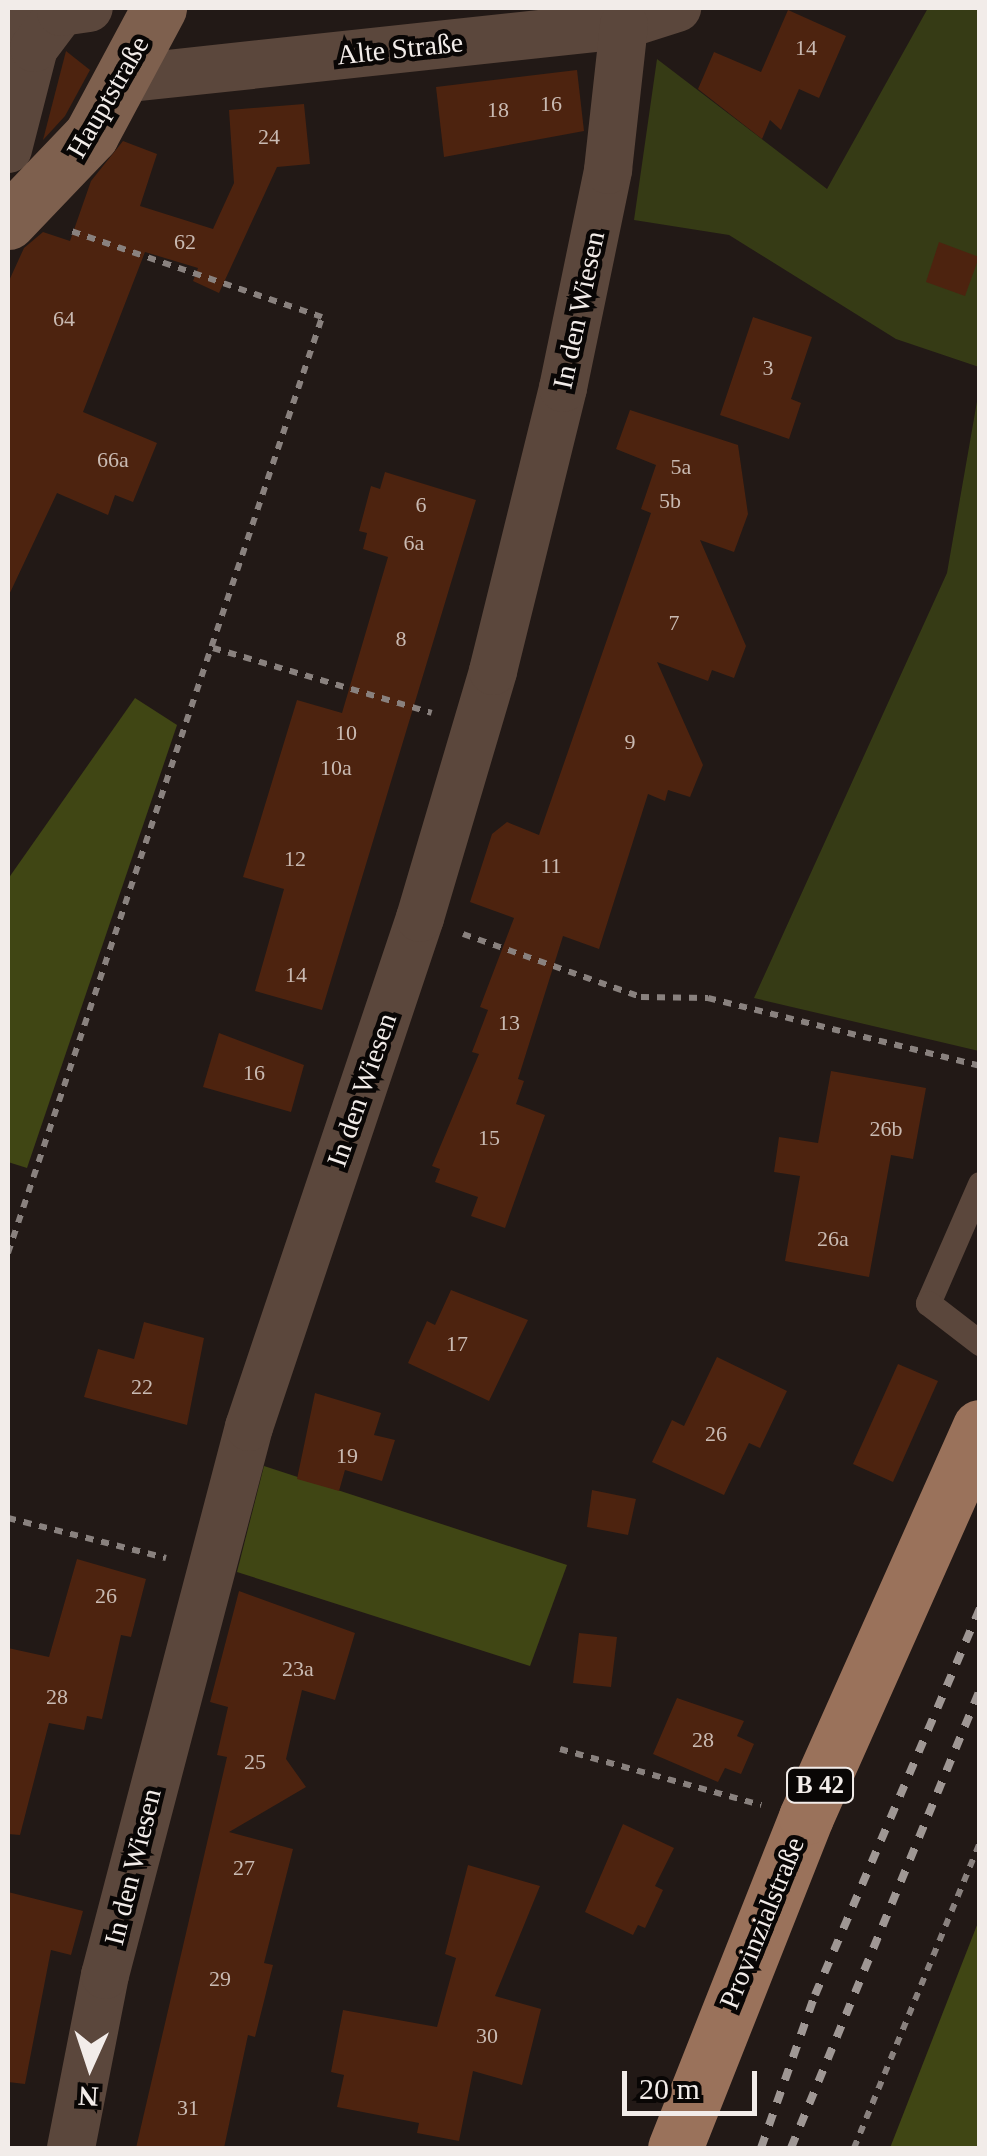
<!DOCTYPE html>
<meta charset="utf-8">
<style>
body{margin:0}
#map{position:relative;width:987px;height:2156px;overflow:hidden;background:#221916;font-family:"Times New Roman",serif}
div>[style]{position:absolute}
[style*='--x']{left:calc(var(--x)*1px);top:calc(var(--y)*1px);width:calc(var(--w)*1px);rotate:calc(var(--a)*1deg)}
.green>*{inset:0;background:#363b15}
.forest>*{inset:0;background:#404614}
.building>*{inset:0;background:#4d230f}
.path>*{height:6px;margin-top:-3px;transform-origin:0;background:repeating-linear-gradient(90deg,#89817e 0 8px,transparent 0 16px)}
.lane>*{height:25px;margin:-12.5px;padding:0 12.5px;transform-origin:12.5px;border-radius:12.5px;background:#5b473c}
.street>*{height:48px;margin:-24px;padding:0 24px;transform-origin:24px;border-radius:24px;background:#5b473c}
.secondary>*{height:55px;margin:-27.5px;padding:0 27.5px;transform-origin:27.5px;border-radius:27.5px;background:#7e604e}
.primary>*{height:55px;margin:-27.5px;padding:0 27.5px;transform-origin:27.5px;border-radius:27.5px;background:#9a725b}
.rail>*{height:8px;margin-top:-4px;transform-origin:0;background:repeating-linear-gradient(90deg,#9f9794 0 12px,transparent 0 24px)}
span{translate:-50% -50%;white-space:nowrap;text-align:center;line-height:1.15;-webkit-text-stroke:9px #090605;paint-order:stroke}
.number-label{font-size:22px;color:#c9bab2}
.number-label span{-webkit-text-stroke-width:0}
.shield-label span{padding:2px 8px;background:#090605;border:2px solid;border-radius:8px;-webkit-text-stroke-width:0}
.shield-label{font-size:25px;color:#f2ece9;font-weight:700}
.street-label{font-size:28px;color:#f2ece9}
.frame{position:absolute;inset:0;border:10px solid #f2ece9;pointer-events:none}
.north{position:absolute;left:40px;top:2016px;width:100px;height:100px;-webkit-text-stroke:8px #090605;paint-order:stroke;rotate:183deg;font-size:28px;font-weight:700;line-height:40px;text-align:center;color:#f2ece9}
.north::after{content:'';display:block;margin:auto;width:35px;height:45px;background:#f2ece9;clip-path:polygon(50% 0,100% 100%,50% 72%,0 100%)}
.scale{position:absolute;left:622px;top:2071px;width:135px;height:45px;box-sizing:border-box;border:5px solid #f2ece9;border-top:0;padding-left:12px;font-size:30px;line-height:35px;white-space:nowrap;color:#f2ece9;-webkit-text-stroke:8px #090605;paint-order:stroke}
</style>
<div id="map">
<div class="green">
<div style="clip-path:polygon(928px 8px,979px 8px,979px 367px,896px 339px,729px 235px,634px 220px,657px 59px,827px 189px)"></div>
<div style="clip-path:polygon(979px 390px,980px 1051px,979px 1051px,754px 998px,947px 573px)"></div>
</div>
<div class="forest">
<div style="clip-path:polygon(135px 698px,177px 725px,27px 1168px,8px 1162px,8px 879px)"></div>
<div style="clip-path:polygon(264px 1466px,567px 1565px,530px 1666px,237px 1572px)"></div>
<div style="clip-path:polygon(979px 1920px,979px 2148px,890px 2148px)"></div>
</div>
<div class="building">
<div style="clip-path:polygon(788px 10px,846px 36px,819px 98px,799px 89px,781px 130px,770px 120px,762px 139px,698px 89px,714px 52px,761px 72px)"></div>
<div style="clip-path:polygon(66px 51px,90px 70px,65px 116px,43px 140px)"></div>
<div style="clip-path:polygon(577px 70px,584px 131px,444px 157px,436px 87px)"></div>
<div style="clip-path:polygon(304px 104px,310px 164px,277px 167px,219px 293px,193px 281px,198px 268px,145px 252px,83px 412px,157px 443px,133px 502px,115px 495px,108px 515px,57px 493px,8px 597px,8px 283px,24px 248px,43px 232px,70px 241px,91px 181px,123px 141px,157px 154px,140px 206px,213px 229px,234px 183px,229px 110px)"></div>
<div style="clip-path:polygon(939px 242px,979px 257px,965px 296px,926px 282px)"></div>
<div style="clip-path:polygon(753px 317px,812px 337px,791px 399px,801px 403px,789px 439px,720px 415px)"></div>
<div style="clip-path:polygon(630px 410px,738px 445px,748px 514px,734px 552px,700px 540px,746px 646px,734px 678px,712px 670px,708px 681px,657px 662px,703px 765px,690px 797px,668px 790px,665px 801px,648px 794px,599px 949px,563px 936px,518px 1079px,524px 1081px,516px 1104px,545px 1115px,505px 1228px,471px 1216px,478px 1197px,435px 1182px,440px 1169px,432px 1166px,479px 1054px,472px 1052px,488px 1010px,480px 1007px,514px 918px,470px 902px,492px 834px,507px 822px,539px 835px,651px 513px,641px 509px,656px 465px,616px 449px)"></div>
<div style="clip-path:polygon(385px 472px,476px 500px,322px 1010px,255px 991px,284px 889px,243px 877px,297px 700px,342px 713px,388px 557px,363px 549px,367px 533px,359px 531px,371px 486px,380px 489px)"></div>
<div style="clip-path:polygon(219px 1033px,304px 1065px,291px 1112px,203px 1087px)"></div>
<div style="clip-path:polygon(831px 1071px,926px 1088px,913px 1159px,891px 1155px,869px 1277px,785px 1261px,800px 1176px,774px 1172px,779px 1137px,818px 1143px)"></div>
<div style="clip-path:polygon(451px 1290px,528px 1320px,489px 1401px,408px 1363px,427px 1321px,435px 1325px)"></div>
<div style="clip-path:polygon(144px 1322px,204px 1338px,187px 1425px,84px 1397px,98px 1349px,134px 1359px)"></div>
<div style="clip-path:polygon(717px 1357px,787px 1391px,760px 1448px,749px 1443px,724px 1495px,652px 1462px,672px 1420px,684px 1426px)"></div>
<div style="clip-path:polygon(898px 1364px,938px 1381px,893px 1482px,853px 1464px)"></div>
<div style="clip-path:polygon(315px 1393px,381px 1413px,374px 1435px,395px 1440px,382px 1481px,345px 1470px,339px 1491px,297px 1479px)"></div>
<div style="clip-path:polygon(592px 1490px,636px 1499px,628px 1535px,587px 1527px)"></div>
<div style="clip-path:polygon(77px 1559px,146px 1579px,131px 1637px,121px 1635px,102px 1719px,87px 1716px,84px 1730px,49px 1723px,20px 1835px,8px 1834px,8px 1648px,49px 1657px)"></div>
<div style="clip-path:polygon(239px 1591px,355px 1633px,335px 1700px,302px 1690px,286px 1759px,306px 1787px,229px 1832px,293px 1849px,264px 1963px,273px 1965px,255px 2037px,248px 2035px,224px 2148px,136px 2148px,227px 1757px,217px 1755px,228px 1707px,210px 1702px)"></div>
<div style="clip-path:polygon(579px 1633px,617px 1637px,611px 1687px,573px 1683px)"></div>
<div style="clip-path:polygon(677px 1698px,744px 1721px,737px 1736px,754px 1744px,741px 1774px,725px 1768px,718px 1782px,653px 1754px)"></div>
<div style="clip-path:polygon(623px 1824px,674px 1848px,655px 1886px,663px 1890px,645px 1928px,638px 1925px,633px 1935px,585px 1912px)"></div>
<div style="clip-path:polygon(468px 1865px,540px 1886px,495px 1996px,541px 2009px,522px 2085px,473px 2071px,459px 2141px,417px 2133px,419px 2123px,337px 2107px,344px 2075px,331px 2072px,343px 2010px,437px 2027px,456px 1958px,445px 1954px)"></div>
<div style="clip-path:polygon(8px 1892px,83px 1911px,71px 1955px,51px 1950px,25px 2084px,8px 2082px)"></div>
</div>
<div class="path">
<div style="--x:213;--y:648;--w:228;--a:16.5"></div>
<div style="--x:463;--y:934;--w:189;--a:19.5"></div>
<div style="--x:641;--y:997;--w:67;--a:0.9"></div>
<div style="--x:708;--y:998;--w:280;--a:14"></div>
<div style="--x:8;--y:1253;--w:987;--a:-71.45"></div>
<div style="--x:322;--y:317;--w:268;--a:-161.1"></div>
<div style="--x:8;--y:1518;--w:163;--a:14.2"></div>
<div style="--x:560;--y:1749;--w:209;--a:15.6"></div>
<div style="--x:854;--y:2148;--w:331;--a:-67.6"></div>
</div>
<div class="lane">
<div style="--x:980;--y:1184;--w:130;--a:113.6"></div>
<div style="--x:928;--y:1303;--w:66;--a:37.6"></div>
</div>
<div class="street">
<div style="--x:8;--y:36;--w:28;--a:-80"></div>
<div style="--x:121;--y:79;--w:506;--a:-6.13"></div>
<div style="--x:624;--y:25;--w:56;--a:-17.8"></div>
<div style="--x:8;--y:149;--w:104;--a:-75.6"></div>
<div style="--x:34;--y:48;--w:45;--a:-53.1"></div>
<div style="--x:61;--y:12;--w:28;--a:-8"></div>
<div style="--x:71;--y:2148;--w:176;--a:-78.9"></div>
<div style="--x:105;--y:1975;--w:567;--a:-75.28"></div>
<div style="--x:249;--y:1427;--w:537;--a:-71.43"></div>
<div style="--x:420;--y:918;--w:258;--a:-73.5"></div>
<div style="--x:493;--y:671;--w:292;--a:-76.1"></div>
<div style="--x:563;--y:388;--w:223;--a:-78.3"></div>
<div style="--x:608;--y:170;--w:146;--a:-83.7"></div>
</div>
<div class="secondary">
<div style="--x:8;--y:222;--w:120;--a:-46.3"></div>
<div style="--x:91;--y:135;--w:144;--a:-61.8"></div>
</div>
<div class="primary">
<div style="--x:675;--y:2148;--w:356;--a:-68.4"></div>
<div style="--x:806;--y:1817;--w:427;--a:-66"></div>
</div>
<div class="rail">
<div style="--x:761;--y:2148;--w:162;--a:-70.6"></div>
<div style="--x:815;--y:1995;--w:421;--a:-66.9"></div>
<div style="--x:791;--y:2148;--w:496;--a:-67.6"></div>
</div>
<div class="number-label">
<span style="left:806px;top:48px">14</span>
<span style="left:551px;top:104px">16</span>
<span style="left:498px;top:110px">18</span>
<span style="left:269px;top:137px">24</span>
<span style="left:185px;top:242px">62</span>
<span style="left:64px;top:319px">64</span>
<span style="left:768px;top:368px">3</span>
<span style="left:113px;top:460px">66a</span>
<span style="left:681px;top:467px">5a</span>
<span style="left:670px;top:501px">5b</span>
<span style="left:421px;top:505px">6</span>
<span style="left:414px;top:543px">6a</span>
<span style="left:674px;top:623px">7</span>
<span style="left:401px;top:639px">8</span>
<span style="left:346px;top:733px">10</span>
<span style="left:630px;top:742px">9</span>
<span style="left:336px;top:768px">10a</span>
<span style="left:295px;top:859px">12</span>
<span style="left:551px;top:866px">11</span>
<span style="left:296px;top:975px">14</span>
<span style="left:509px;top:1023px">13</span>
<span style="left:254px;top:1073px">16</span>
<span style="left:886px;top:1129px">26b</span>
<span style="left:489px;top:1138px">15</span>
<span style="left:833px;top:1239px">26a</span>
<span style="left:457px;top:1344px">17</span>
<span style="left:142px;top:1387px">22</span>
<span style="left:716px;top:1434px">26</span>
<span style="left:347px;top:1456px">19</span>
<span style="left:106px;top:1596px">26</span>
<span style="left:298px;top:1669px">23a</span>
<span style="left:57px;top:1697px">28</span>
<span style="left:703px;top:1740px">28</span>
<span style="left:255px;top:1762px">25</span>
<span style="left:244px;top:1868px">27</span>
<span style="left:220px;top:1979px">29</span>
<span style="left:487px;top:2036px">30</span>
<span style="left:188px;top:2108px">31</span>
</div>
<div class="shield-label">
<span style="left:820px;top:1785px">B 42</span>
</div>
<div class="street-label">
<span style="left:400px;top:49px;rotate:-6deg">Alte Straße</span>
<span style="left:108px;top:97px;rotate:-60deg">Hauptstraße</span>
<span style="left:579px;top:310px;rotate:-78deg">In den Wiesen</span>
<span style="left:362px;top:1090px;rotate:-71deg">In den Wiesen</span>
<span style="left:133px;top:1867px;rotate:-76deg">In den Wiesen</span>
<span style="left:762px;top:1923px;rotate:-68deg">Provinzialstraße</span>
</div>
<div class="frame"></div>
<div class="north">N</div>
<div class="scale">20 m</div>
</div>
